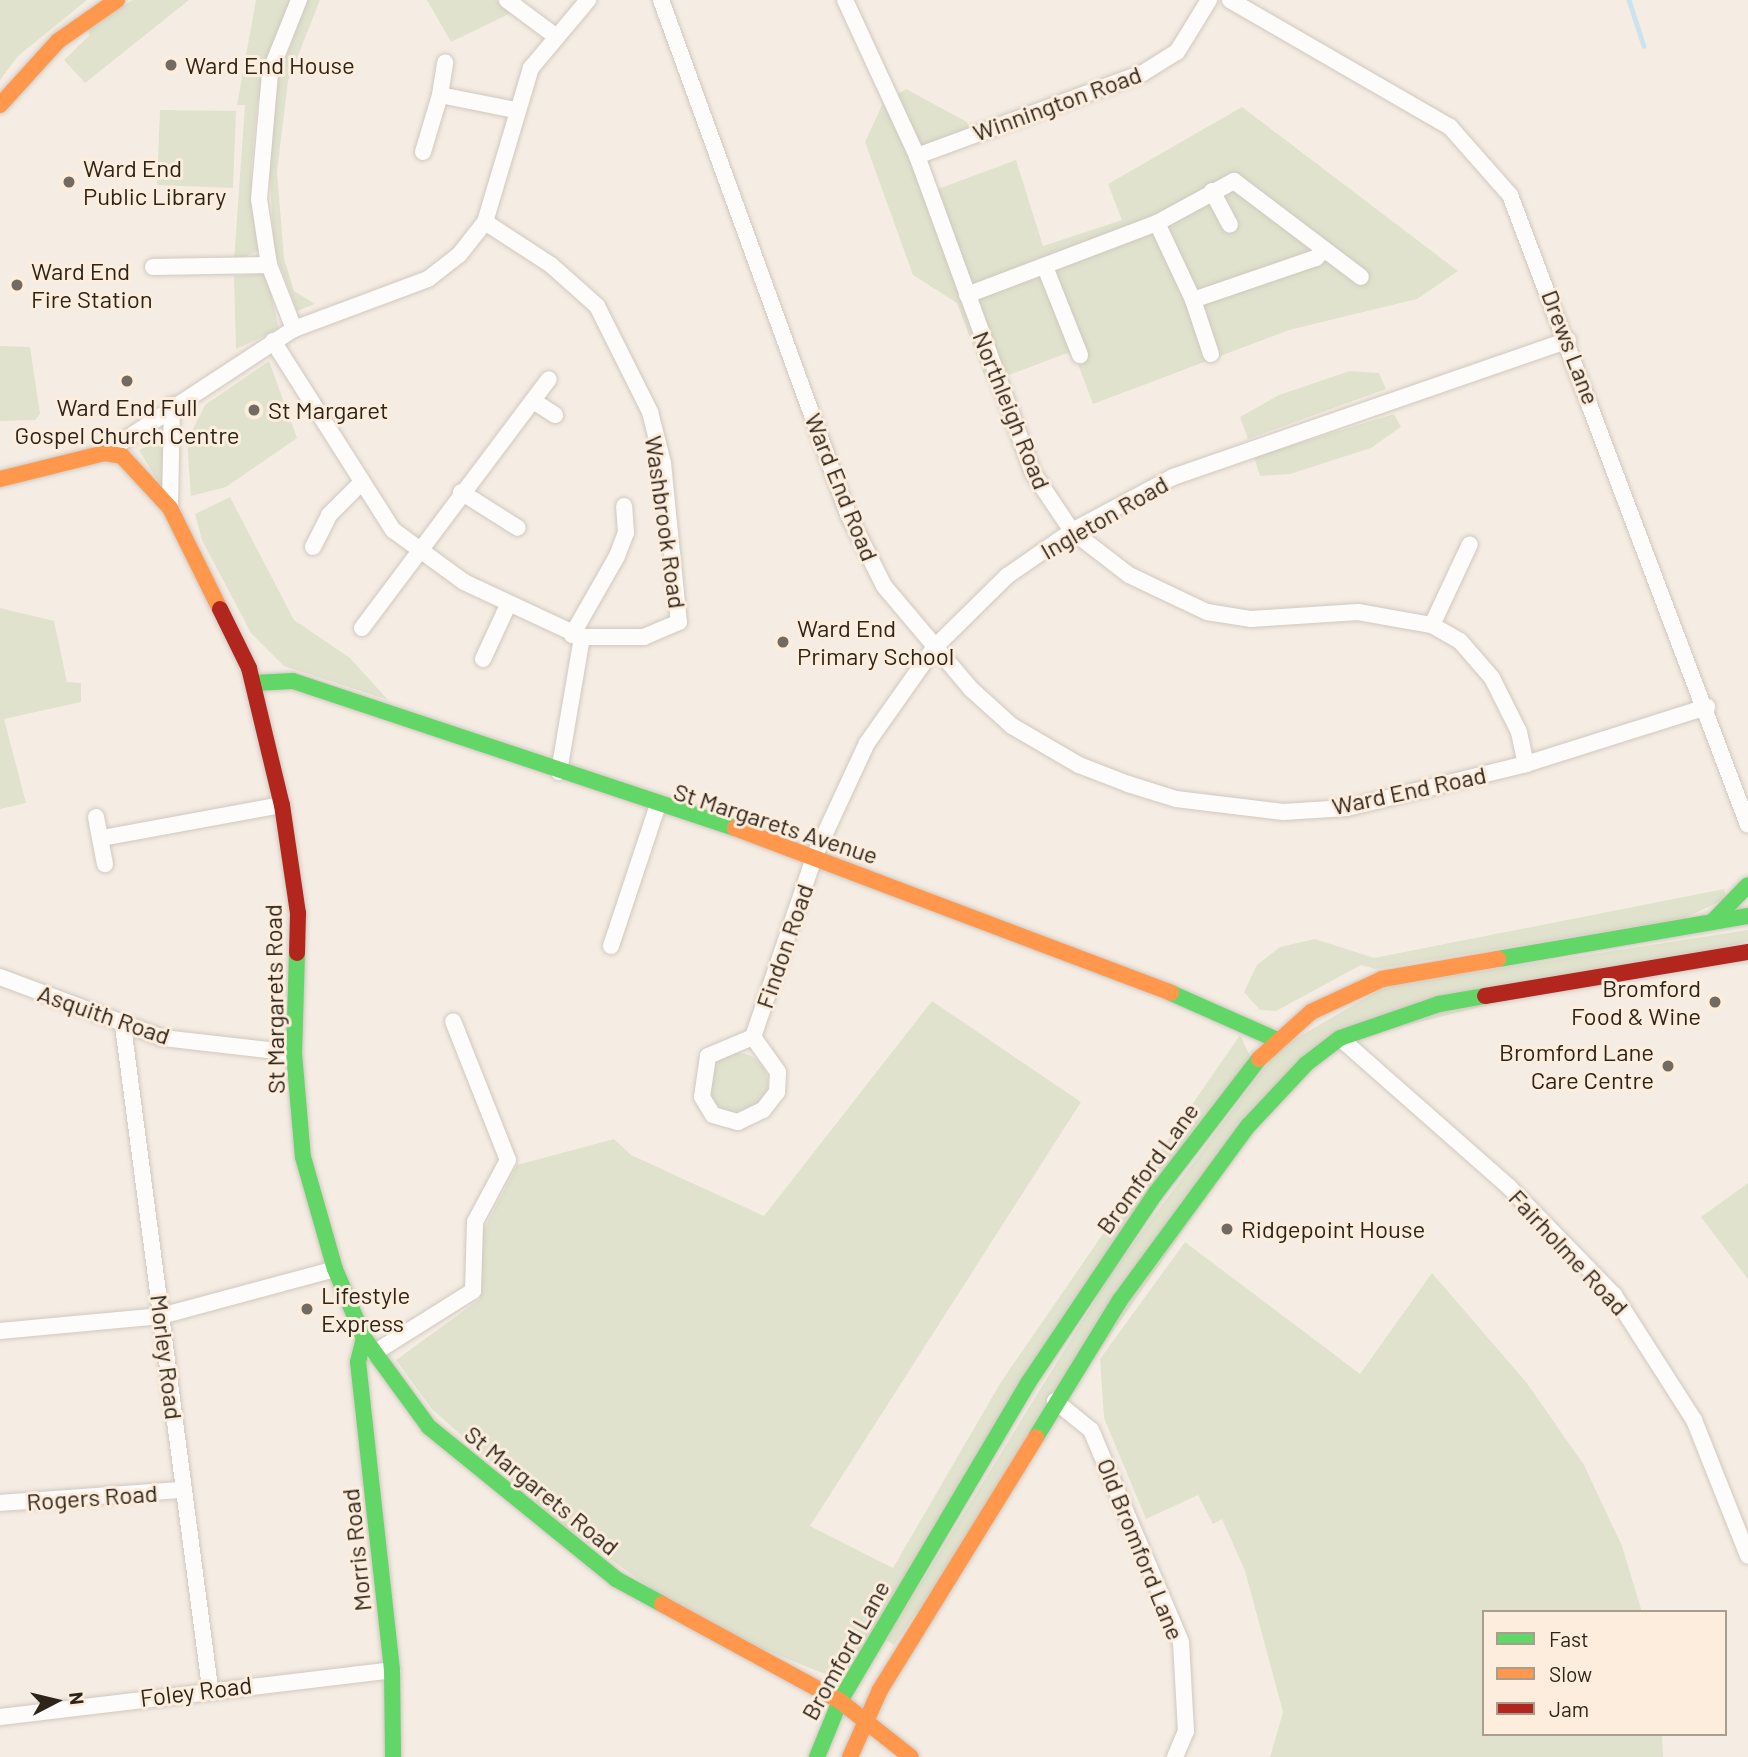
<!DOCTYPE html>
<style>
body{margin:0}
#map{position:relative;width:1748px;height:1757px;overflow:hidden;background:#f5ede4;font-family:Barlow,sans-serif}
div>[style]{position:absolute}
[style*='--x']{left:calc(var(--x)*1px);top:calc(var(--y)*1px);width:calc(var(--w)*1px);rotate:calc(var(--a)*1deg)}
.green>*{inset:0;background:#e0e2cd}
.round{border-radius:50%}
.stream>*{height:4.5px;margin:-2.25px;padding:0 2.25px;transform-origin:2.25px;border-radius:2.25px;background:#cce3ec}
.roads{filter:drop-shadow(0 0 2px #d0c8bf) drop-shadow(0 0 2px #d0c8bf)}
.street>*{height:16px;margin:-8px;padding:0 8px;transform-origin:8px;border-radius:8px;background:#fefcfb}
.fast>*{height:16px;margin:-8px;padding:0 8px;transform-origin:8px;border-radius:8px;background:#63d668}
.slow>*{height:16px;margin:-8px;padding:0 8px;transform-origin:8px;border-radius:8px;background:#ff974d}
.jam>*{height:16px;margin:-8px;padding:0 8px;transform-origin:8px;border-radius:8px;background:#b3261e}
.dots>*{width:19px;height:19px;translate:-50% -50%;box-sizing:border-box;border:4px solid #fceddd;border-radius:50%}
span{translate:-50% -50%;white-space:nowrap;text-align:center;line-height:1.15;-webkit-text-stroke:6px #fceddd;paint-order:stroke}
.poi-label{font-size:24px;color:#2d241a}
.left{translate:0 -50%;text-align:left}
.right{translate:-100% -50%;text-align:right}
.street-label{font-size:24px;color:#2d241a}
.legend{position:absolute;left:1482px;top:1610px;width:245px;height:126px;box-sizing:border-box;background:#fceddd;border:2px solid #a99d8f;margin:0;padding:9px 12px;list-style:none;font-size:21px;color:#2d241a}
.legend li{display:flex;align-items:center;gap:14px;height:35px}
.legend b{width:35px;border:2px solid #a99d8f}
.north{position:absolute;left:21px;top:1666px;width:70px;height:70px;-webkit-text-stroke:5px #fceddd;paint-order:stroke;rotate:83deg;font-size:19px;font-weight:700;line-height:28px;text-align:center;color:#2d241a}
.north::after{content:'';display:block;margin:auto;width:24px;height:32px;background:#2d241a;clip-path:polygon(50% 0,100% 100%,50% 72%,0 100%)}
</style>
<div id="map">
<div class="green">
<div style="clip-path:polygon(0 0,87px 0,18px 56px,0 80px)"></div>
<div style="clip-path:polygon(133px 0,189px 0,85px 83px,64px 60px,89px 36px,88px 26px)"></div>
<div style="clip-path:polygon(256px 0,292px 0,257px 104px,251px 172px,258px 251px,234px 261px,245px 105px,237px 105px)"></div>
<div style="clip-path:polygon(307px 0,320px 0,288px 81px,277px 172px,284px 258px,294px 291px,315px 304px,297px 311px,274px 249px,268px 141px,276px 86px)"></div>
<div style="clip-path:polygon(427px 0,496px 0,511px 13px,451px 42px)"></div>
<div style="clip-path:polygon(906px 89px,967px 122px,971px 135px,918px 157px,930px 192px,1016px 160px,1043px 246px,1122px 220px,1108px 184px,1242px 107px,1458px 271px,1417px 299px,1289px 330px,1093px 404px,1073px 351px,987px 383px,957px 303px,913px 275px,865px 142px,883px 103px)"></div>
<div style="clip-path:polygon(160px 110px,236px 111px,233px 188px,157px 185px)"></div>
<div style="clip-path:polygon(266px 273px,279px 329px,236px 349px,234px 276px)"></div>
<div style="clip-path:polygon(0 346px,30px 347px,40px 414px,35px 420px,0 421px)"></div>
<div style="clip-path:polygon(269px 361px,297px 438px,226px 487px,191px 496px,187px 441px,205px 405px)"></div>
<div style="clip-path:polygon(1350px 371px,1379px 373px,1386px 389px,1248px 439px,1240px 417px,1279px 395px)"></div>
<div style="clip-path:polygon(1394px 414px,1401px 427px,1371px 448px,1290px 474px,1260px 476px,1254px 457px)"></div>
<div style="clip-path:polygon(166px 438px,163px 490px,139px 450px)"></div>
<div style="clip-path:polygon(230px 497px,294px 620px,350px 658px,388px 700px,284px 666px,251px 633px,202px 540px,195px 514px)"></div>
<div style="clip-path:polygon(0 608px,54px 621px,67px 682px,81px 683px,81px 702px,4px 719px,26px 803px,0 809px)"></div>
<div style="clip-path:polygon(1724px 889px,1726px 899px,1684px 918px,1375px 969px,1361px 965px,1276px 1011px,1260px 1010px,1244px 992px,1257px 965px,1280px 947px,1315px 939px,1374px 958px)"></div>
<div style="clip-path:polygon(1748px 930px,1748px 941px,1310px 1049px,894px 1645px,886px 1640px,1113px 1271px,1278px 1049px,1386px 986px)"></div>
<div style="clip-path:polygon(932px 1001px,1081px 1102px,810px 1526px,893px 1568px,1001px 1382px,1240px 1035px,1250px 1056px,848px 1674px,835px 1678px,748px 1643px,663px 1597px,556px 1520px,432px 1409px,396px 1360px,480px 1299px,483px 1231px,517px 1165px,614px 1139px,631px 1155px,764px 1216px)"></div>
<div class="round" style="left:708px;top:1053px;width:60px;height:60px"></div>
<div style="clip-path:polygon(1748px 1183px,1748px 1279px,1701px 1217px)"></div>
<div style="clip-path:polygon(1185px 1242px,1360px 1374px,1432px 1273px,1526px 1382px,1584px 1465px,1622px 1546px,1642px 1612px,1484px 1612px,1484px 1734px,1662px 1734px,1663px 1757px,1270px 1757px,1283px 1712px,1245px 1571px,1222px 1519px,1213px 1524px,1198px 1495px,1146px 1519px,1104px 1418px,1100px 1359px)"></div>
</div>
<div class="stream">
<div style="--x:1629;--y:0;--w:48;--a:71.9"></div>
</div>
<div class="roads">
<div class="street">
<div style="--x:507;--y:0;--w:59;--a:36.7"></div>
<div style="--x:661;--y:0;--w:547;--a:70.01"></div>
<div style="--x:848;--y:514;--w:80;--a:63.4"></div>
<div style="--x:884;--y:586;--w:135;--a:49.8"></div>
<div style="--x:971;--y:689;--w:55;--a:42.1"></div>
<div style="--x:1012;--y:726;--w:78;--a:30.2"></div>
<div style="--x:1079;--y:765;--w:53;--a:21.2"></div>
<div style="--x:1128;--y:784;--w:50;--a:17.4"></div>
<div style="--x:1176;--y:799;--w:108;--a:6.9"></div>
<div style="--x:1283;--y:812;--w:64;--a:-3.6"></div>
<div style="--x:1347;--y:808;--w:184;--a:-13.8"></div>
<div style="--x:1526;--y:764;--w:190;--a:-17.5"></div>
<div style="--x:845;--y:0;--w:172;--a:65.2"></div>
<div style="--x:917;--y:156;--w:338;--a:69.9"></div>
<div style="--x:1033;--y:473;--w:70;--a:56.1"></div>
<div style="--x:1072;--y:531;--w:72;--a:37.7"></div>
<div style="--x:1129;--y:575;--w:86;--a:25.4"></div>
<div style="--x:1207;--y:612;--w:45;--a:9"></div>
<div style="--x:1251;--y:619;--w:107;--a:-3.7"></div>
<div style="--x:1358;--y:612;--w:75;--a:10"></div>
<div style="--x:1432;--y:625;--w:32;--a:30"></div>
<div style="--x:1460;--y:641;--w:49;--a:49.1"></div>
<div style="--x:1492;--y:678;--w:60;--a:63.4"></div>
<div style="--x:1519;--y:732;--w:33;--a:78"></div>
<div style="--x:1230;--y:0;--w:254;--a:30"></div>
<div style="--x:1450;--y:127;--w:91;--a:48.6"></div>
<div style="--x:1510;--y:195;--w:673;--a:69.3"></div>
<div style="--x:440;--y:95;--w:33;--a:-81"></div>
<div style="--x:423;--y:152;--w:59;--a:-73.4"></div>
<div style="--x:440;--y:95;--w:76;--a:11.3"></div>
<div style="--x:917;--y:156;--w:241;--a:-20.2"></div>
<div style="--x:1143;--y:73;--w:40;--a:-32"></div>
<div style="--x:1177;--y:52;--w:61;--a:-58.4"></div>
<div style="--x:1212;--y:191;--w:38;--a:62"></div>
<div style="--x:485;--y:222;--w:79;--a:33.1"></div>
<div style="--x:551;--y:265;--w:62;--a:41.7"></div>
<div style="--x:597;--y:306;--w:119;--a:63.4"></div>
<div style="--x:650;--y:412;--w:53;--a:75.7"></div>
<div style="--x:663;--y:463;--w:160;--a:84.3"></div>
<div style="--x:679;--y:622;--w:38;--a:157"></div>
<div style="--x:644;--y:637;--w:62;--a:180"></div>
<div style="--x:1157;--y:223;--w:85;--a:64.9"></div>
<div style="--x:153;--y:267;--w:116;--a:-1"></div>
<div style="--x:1045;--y:267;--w:95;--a:68.3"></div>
<div style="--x:967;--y:295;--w:203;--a:-20.8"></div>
<div style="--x:1157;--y:223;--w:88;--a:-28.6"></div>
<div style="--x:1234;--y:181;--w:159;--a:37.1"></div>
<div style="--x:294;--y:329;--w:69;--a:-111.3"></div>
<div style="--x:269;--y:265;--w:67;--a:-98.6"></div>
<div style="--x:259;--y:199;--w:127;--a:-85"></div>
<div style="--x:270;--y:72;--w:78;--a:-68.1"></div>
<div style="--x:273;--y:341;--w:224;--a:57.6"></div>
<div style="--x:393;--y:530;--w:88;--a:36.2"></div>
<div style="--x:464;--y:582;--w:130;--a:25"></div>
<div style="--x:582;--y:637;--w:137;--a:99.7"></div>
<div style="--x:1211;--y:354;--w:57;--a:-108.4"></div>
<div style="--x:1193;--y:300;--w:130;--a:-18.9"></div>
<div style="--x:1316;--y:258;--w:12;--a:-48"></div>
<div style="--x:535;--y:402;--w:24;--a:33"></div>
<div style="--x:105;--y:453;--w:226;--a:-33.3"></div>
<div style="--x:294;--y:329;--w:143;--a:-20.5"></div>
<div style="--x:428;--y:279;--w:39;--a:-38"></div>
<div style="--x:459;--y:255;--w:42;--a:-51.8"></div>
<div style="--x:485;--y:222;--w:161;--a:-73.4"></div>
<div style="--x:531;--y:68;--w:89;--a:-50"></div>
<div style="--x:461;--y:492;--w:67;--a:32.3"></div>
<div style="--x:170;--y:508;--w:103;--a:-88.9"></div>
<div style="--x:313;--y:547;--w:36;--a:-63"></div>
<div style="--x:329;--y:515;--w:45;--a:-45"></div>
<div style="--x:1432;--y:625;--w:89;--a:-64.9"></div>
<div style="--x:362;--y:628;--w:311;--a:-53.1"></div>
<div style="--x:572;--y:635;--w:91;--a:-60.3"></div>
<div style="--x:617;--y:556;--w:25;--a:-69"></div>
<div style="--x:626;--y:533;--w:27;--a:-94"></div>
<div style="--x:483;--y:659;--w:60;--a:-65.2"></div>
<div style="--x:96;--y:817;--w:48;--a:79.2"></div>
<div style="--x:102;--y:838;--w:183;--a:-10.4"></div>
<div style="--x:611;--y:946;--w:145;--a:-71.6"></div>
<div style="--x:0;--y:977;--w:174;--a:20.5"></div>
<div style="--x:163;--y:1038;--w:132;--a:6.5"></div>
<div style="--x:123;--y:1026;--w:668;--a:82.51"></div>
<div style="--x:753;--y:1037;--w:49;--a:157.1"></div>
<div style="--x:708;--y:1056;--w:41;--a:98.3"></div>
<div style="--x:702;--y:1097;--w:21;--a:59"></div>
<div style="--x:713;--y:1115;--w:26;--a:16"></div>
<div style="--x:738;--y:1122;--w:28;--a:-26"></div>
<div style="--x:763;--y:1110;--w:23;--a:-52"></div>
<div style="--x:777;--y:1092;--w:20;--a:-87"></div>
<div style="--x:778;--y:1072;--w:43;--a:-125.5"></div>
<div style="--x:753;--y:1037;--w:192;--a:-71.2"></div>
<div style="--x:815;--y:855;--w:123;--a:-65.1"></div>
<div style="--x:867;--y:743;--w:116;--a:-54.8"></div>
<div style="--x:934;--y:648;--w:103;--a:-44.6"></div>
<div style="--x:1007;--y:576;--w:79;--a:-34.7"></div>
<div style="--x:1072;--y:531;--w:115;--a:-28.1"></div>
<div style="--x:1173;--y:477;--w:418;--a:-19.1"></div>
<div style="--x:1340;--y:1038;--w:225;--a:41.4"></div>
<div style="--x:1509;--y:1187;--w:151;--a:45.8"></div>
<div style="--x:1614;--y:1295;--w:148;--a:57.4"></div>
<div style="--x:1694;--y:1420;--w:146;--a:68.3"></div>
<div style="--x:0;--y:1331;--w:162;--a:-5.3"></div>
<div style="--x:161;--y:1316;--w:180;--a:-15.1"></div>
<div style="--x:374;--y:1353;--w:117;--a:-32.1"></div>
<div style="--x:473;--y:1291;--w:69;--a:-88.3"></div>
<div style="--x:475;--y:1222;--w:70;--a:-62"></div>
<div style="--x:508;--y:1160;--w:149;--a:-111.6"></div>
<div style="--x:1055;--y:1401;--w:46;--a:38.9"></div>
<div style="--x:1091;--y:1430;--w:230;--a:67"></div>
<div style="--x:1181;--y:1642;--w:89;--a:86.8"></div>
<div style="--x:1186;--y:1731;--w:28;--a:113"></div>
<div style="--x:0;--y:1503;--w:183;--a:-4.1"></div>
<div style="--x:0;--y:1717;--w:395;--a:-6.8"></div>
</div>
<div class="fast">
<div style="--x:254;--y:683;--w:39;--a:-3"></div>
<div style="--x:293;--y:681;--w:466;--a:18.4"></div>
<div style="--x:1713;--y:921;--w:50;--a:-45.8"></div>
<div style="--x:297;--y:953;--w:100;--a:91.7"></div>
<div style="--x:294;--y:1053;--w:104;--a:85.1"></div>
<div style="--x:303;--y:1157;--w:116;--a:74.1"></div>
<div style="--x:335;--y:1269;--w:75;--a:67.2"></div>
<div style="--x:364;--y:1338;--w:110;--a:53.9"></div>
<div style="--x:429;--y:1427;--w:241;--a:39.1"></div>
<div style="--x:616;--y:1579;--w:52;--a:28.5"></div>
<div style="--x:1498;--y:959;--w:254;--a:-9.8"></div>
<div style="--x:1171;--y:993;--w:114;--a:23.9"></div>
<div style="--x:364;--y:1338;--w:25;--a:104"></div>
<div style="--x:358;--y:1362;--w:310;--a:83.7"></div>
<div style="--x:392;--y:1670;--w:87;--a:89.3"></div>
<div style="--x:1036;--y:1437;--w:161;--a:-58.5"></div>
<div style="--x:1120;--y:1300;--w:216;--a:-53.7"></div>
<div style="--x:1248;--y:1126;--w:85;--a:-46.9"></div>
<div style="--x:1306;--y:1064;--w:43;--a:-37.4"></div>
<div style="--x:1340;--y:1038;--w:105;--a:-19"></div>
<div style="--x:1439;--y:1004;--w:47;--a:-9.9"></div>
<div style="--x:817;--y:1757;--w:61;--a:-67.7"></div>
<div style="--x:840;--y:1701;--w:369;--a:-59.4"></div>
<div style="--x:1028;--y:1383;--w:228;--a:-56.1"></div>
<div style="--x:1155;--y:1194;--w:170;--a:-52.4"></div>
</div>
<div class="slow">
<div style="--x:0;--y:105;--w:86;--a:-47.8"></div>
<div style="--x:58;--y:41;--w:72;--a:-34.8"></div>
<div style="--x:0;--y:479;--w:108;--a:-13.9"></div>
<div style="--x:105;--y:453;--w:17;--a:10"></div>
<div style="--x:122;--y:456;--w:71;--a:47.3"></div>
<div style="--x:170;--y:508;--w:113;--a:63.7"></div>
<div style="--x:735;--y:828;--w:466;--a:20.7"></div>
<div style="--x:1259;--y:1059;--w:70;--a:-42.1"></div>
<div style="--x:1311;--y:1012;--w:78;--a:-24.9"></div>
<div style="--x:1382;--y:979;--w:118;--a:-9.8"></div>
<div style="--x:662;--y:1604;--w:203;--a:28.6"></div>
<div style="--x:840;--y:1701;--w:90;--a:38.3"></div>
<div style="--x:850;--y:1757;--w:73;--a:-65.9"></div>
<div style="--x:880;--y:1690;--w:297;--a:-58.3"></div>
</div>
<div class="jam">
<div style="--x:220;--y:609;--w:66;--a:63.8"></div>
<div style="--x:249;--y:668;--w:141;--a:76.5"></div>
<div style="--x:282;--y:805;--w:109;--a:81.6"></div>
<div style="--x:298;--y:913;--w:40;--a:91.4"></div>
<div style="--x:1485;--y:996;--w:267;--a:-9.5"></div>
</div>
</div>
<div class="dots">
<div style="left:171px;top:65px;background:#736a61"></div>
<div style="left:69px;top:182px;background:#736a61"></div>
<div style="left:17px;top:285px;background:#736a61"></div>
<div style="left:127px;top:381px;background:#736a61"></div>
<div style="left:254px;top:410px;background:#736a61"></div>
<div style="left:783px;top:642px;background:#736a61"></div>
<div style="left:1715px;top:1002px;background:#736a61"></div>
<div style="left:1668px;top:1066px;background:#736a61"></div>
<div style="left:1227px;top:1229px;background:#736a61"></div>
<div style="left:307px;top:1309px;background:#736a61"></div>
</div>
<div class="poi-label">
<span class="left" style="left:185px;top:65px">Ward End House</span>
<span class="left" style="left:83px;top:182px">Ward End<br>Public Library</span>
<span class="left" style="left:31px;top:285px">Ward End<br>Fire Station</span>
<span style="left:127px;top:421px">Ward End Full<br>Gospel Church Centre</span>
<span class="left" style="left:268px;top:410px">St Margaret</span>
<span class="left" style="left:797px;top:642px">Ward End<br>Primary School</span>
<span class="right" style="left:1701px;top:1002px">Bromford<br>Food &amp; Wine</span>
<span class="right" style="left:1654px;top:1066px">Bromford Lane<br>Care Centre</span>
<span class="left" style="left:1241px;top:1229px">Ridgepoint House</span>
<span class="left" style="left:321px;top:1309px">Lifestyle<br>Express</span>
</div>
<div class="street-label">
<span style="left:1057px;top:103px;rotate:-20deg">Winnington Road</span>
<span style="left:1571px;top:347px;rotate:69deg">Drews Lane</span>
<span style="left:1012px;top:410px;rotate:68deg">Northleigh Road</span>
<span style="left:842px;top:487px;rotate:68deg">Ward End Road</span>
<span style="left:1104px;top:517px;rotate:-30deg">Ingleton Road</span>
<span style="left:666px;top:522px;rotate:82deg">Washbrook Road</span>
<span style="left:1409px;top:790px;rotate:-12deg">Ward End Road</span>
<span style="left:776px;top:823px;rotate:18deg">St Margarets Avenue</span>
<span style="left:784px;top:946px;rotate:-71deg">Findon Road</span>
<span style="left:274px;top:999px;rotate:-91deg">St Margarets Road</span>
<span style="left:104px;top:1014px;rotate:19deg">Asquith Road</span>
<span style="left:1147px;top:1168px;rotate:-54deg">Bromford Lane</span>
<span style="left:1569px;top:1252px;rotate:47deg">Fairholme Road</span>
<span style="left:167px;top:1357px;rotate:83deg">Morley Road</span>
<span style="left:542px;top:1490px;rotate:39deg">St Margarets Road</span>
<span style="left:92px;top:1497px;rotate:-4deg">Rogers Road</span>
<span style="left:1141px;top:1549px;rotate:68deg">Old Bromford Lane</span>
<span style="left:356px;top:1550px;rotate:-96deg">Morris Road</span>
<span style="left:845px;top:1650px;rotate:-61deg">Bromford Lane</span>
<span style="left:196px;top:1691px;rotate:-7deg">Foley Road</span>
</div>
<ul class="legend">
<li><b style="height:9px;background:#63d668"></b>Fast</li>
<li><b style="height:9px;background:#ff974d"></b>Slow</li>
<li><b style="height:9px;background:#b3261e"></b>Jam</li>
</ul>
<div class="north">N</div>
</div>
